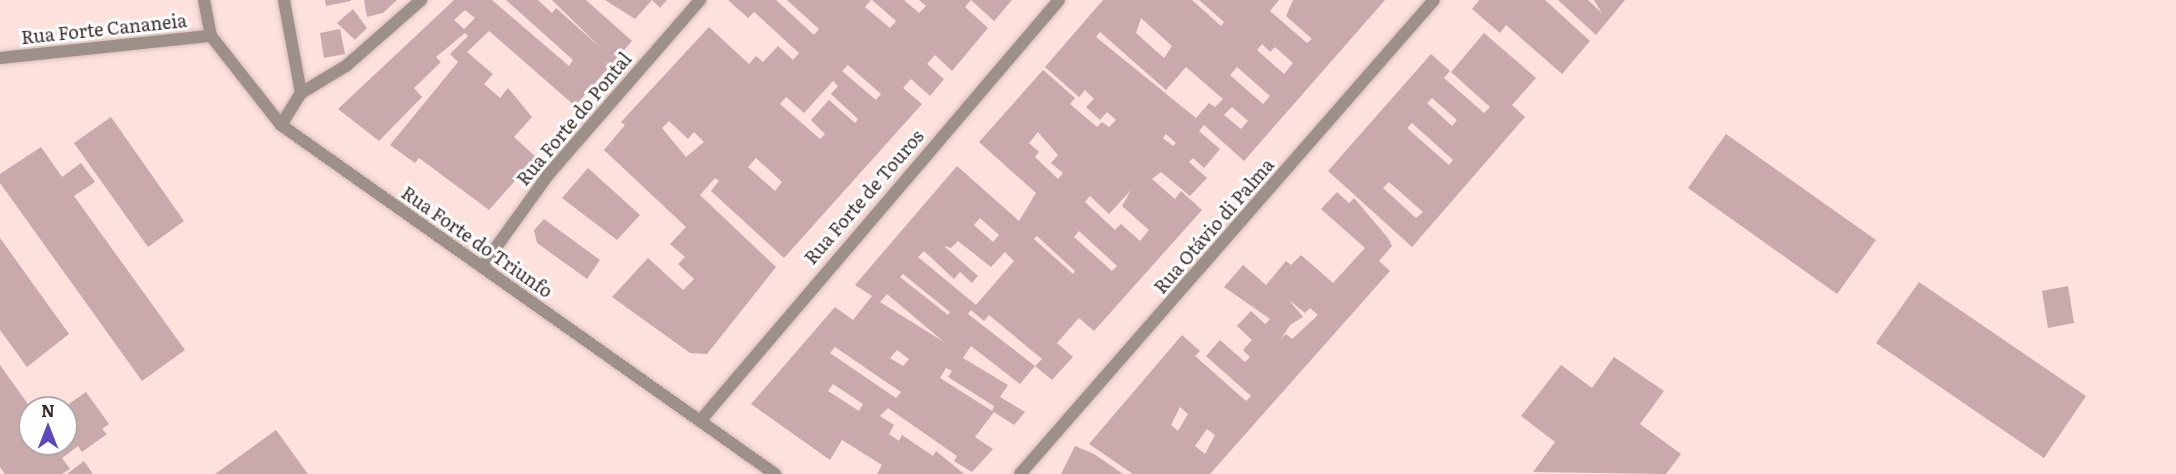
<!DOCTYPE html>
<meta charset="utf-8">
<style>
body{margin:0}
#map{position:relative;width:2176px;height:474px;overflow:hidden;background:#fde1dc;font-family:Literata,serif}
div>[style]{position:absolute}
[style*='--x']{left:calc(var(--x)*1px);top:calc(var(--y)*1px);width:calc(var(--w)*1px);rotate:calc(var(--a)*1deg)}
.building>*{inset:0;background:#caa9ad}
.roads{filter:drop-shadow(0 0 2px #d6bdb9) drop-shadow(0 0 2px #d6bdb9)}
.service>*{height:12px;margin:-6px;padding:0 6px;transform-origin:6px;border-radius:6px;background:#9c9089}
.minor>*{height:12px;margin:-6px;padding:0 6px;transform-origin:6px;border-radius:6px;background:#9c9089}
.tertiary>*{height:12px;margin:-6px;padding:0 6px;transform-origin:6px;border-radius:6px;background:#9c9089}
span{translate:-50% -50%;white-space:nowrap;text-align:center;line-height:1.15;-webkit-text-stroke:6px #fff;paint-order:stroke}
.street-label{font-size:18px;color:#3a2d2b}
.north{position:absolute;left:18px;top:396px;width:60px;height:60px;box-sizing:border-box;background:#fff;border:2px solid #b0abaa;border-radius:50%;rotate:0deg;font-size:16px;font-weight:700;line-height:24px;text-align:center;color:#3a2d2b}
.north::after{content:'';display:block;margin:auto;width:21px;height:27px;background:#5d47bf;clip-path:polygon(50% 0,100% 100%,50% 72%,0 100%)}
</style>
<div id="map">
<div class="building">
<div style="clip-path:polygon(325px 0,351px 0,351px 1px,326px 6px)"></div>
<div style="clip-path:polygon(364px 0,397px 0,383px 13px,367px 17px)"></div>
<div style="clip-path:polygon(evenodd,454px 0,492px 0,569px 66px,573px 60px,506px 0,538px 0,552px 13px,556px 8px,602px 49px,552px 0,586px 0,632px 41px,575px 106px,489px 31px,467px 52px,493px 74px,484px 84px,500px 98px,508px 88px,532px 117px,514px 137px,536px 157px,489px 210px,419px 158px,415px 163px,390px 145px,458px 62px,450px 54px,468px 36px,465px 33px,436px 57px,441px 62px,414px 88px,422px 97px,379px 141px,338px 109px,454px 0,465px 10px,475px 18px,464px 29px,454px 20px,465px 10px)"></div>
<div style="clip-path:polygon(605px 0,667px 0,660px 8px,652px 0,635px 19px)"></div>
<div style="clip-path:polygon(evenodd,728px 0,776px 0,814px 35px,819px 29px,787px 0,871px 0,865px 7px,890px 28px,896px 21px,872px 0,904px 0,919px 13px,926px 6px,919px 0,1012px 0,994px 21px,971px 0,965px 7px,988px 28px,952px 71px,935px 55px,927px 64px,944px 79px,930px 96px,911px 79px,903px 88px,922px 104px,784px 258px,711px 191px,719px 181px,715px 178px,700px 195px,776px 267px,707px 354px,690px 353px,612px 297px,648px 258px,683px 290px,694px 279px,678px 264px,685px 257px,670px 244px,686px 227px,604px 150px,625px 125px,621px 122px,709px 27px,749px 64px,756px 56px,763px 62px,778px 46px,793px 60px,799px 53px,754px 12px,748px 18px,728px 0,848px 65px,881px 94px,876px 100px,842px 71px,848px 65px,728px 0,833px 81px,838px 86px,831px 94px,858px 119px,855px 123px,829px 100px,811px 120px,825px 134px,820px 139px,780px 104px,786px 97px,804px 113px,833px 81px,728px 0,669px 121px,688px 139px,694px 132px,704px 142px,686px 157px,662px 128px,669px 121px,728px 0,756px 158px,782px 182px,775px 191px,748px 167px,756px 158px)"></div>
<div style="clip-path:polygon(evenodd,1103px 0,1192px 0,1221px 26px,1224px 22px,1199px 0,1279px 0,1270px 11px,1307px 43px,1312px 39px,1286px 16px,1293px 0,1385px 0,1244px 161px,1204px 125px,1199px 131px,1220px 149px,1204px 168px,1193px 158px,1189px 162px,1207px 178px,1190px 196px,1161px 172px,1152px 179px,1175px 199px,1181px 191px,1202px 210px,1094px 331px,1079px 318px,1057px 343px,1073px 357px,1052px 380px,1035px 366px,1042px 359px,989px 315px,984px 321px,971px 310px,968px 314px,1035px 366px,1020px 384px,971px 346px,963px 358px,1008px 385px,1000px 397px,1025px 412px,1014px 425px,994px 412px,975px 437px,993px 449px,972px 472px,954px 461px,957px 456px,888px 408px,880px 416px,894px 425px,889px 434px,899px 441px,902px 435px,933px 456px,936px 451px,964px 474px,877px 474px,882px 465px,842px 440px,830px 460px,751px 404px,835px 307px,853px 320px,872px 296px,855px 285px,957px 166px,1019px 221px,1036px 193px,979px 142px,1043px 70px,1075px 98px,1070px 104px,1097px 127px,1102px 122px,1109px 127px,1116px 120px,1107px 112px,1100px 120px,1086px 107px,1094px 99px,1085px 90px,1079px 97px,1045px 67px,1103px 0,1141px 18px,1172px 46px,1164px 58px,1136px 33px,1141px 18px,1103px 0,1100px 32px,1166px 90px,1186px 67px,1223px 99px,1215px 107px,1209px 103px,1196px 118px,1096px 37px,1100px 32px,1103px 0,1262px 44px,1270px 52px,1275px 47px,1293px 63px,1284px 74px,1257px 50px,1262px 44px,1103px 0,1237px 67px,1270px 96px,1263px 104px,1230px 75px,1237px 67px,1103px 0,1232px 107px,1248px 121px,1241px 129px,1224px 115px,1232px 107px,1103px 0,1038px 132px,1058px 155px,1051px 163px,1063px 173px,1058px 179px,1035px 157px,1039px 152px,1029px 143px,1038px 132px,1103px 0,1166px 134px,1176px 143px,1173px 146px,1163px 138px,1166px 134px,1103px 0,1131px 190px,1122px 206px,1149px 230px,1140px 241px,1121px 224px,1115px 230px,1085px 202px,1090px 196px,1109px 214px,1131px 190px,1103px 0,980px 218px,999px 235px,993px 242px,974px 225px,980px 218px,1103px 0,1079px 231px,1117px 266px,1112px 271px,1074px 237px,1079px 231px,1103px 0,1037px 236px,1075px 271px,1073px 274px,1034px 239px,1037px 236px,1103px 0,958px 241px,991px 267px,1005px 252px,1014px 261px,976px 305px,918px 257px,924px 251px,954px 279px,960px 272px,972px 283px,978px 276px,944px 246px,951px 248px,958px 241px,1103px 0,903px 274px,950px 312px,948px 315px,900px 277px,903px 274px,1103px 0,887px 294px,944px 342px,880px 302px,887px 294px,1103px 0,835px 347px,889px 384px,901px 392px,896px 398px,830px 353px,835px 347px,1103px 0,897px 350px,909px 359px,903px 366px,890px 358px,897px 350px,1103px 0,946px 368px,952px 371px,948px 377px,994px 406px,992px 411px,940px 378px,946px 368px,1103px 0,833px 384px,863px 404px,859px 411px,828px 391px,833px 384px)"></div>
<div style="clip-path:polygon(1479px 0,1545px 0,1590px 41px,1562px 74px,1506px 25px,1500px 33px,1472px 9px)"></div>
<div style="clip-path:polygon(1558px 0,1588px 0,1602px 13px,1594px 0,1625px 0,1596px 35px)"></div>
<div style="clip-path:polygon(353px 9px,367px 28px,355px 40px,337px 23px)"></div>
<div style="clip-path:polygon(340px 29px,345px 54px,324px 58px,320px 33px)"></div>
<div style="clip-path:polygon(evenodd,1484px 33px,1536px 78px,1512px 105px,1525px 117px,1412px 247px,1328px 171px,1431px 54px,1450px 71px,1444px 78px,1484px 113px,1490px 107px,1451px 72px,1484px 33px,1432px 98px,1457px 120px,1452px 126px,1427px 103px,1432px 98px,1484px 33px,1412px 123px,1453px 160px,1449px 165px,1407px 128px,1412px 123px,1484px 33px,1389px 182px,1423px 212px,1416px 218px,1383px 188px,1389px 182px)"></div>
<div style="clip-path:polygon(111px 117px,184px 221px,148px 247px,74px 143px)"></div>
<div style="clip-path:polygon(1726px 134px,1876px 240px,1837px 294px,1688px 188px)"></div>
<div style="clip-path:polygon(41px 147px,62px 177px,81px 163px,95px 182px,74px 196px,185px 350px,142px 381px,0 183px,0 174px)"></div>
<div style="clip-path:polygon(588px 168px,640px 215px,617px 240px,562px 198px)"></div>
<div style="clip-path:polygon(evenodd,1337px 192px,1349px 203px,1354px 198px,1388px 238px,1392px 246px,1379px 261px,1390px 271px,1210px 474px,1133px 474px,1089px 444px,1182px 335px,1200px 351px,1195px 356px,1246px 401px,1251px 396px,1206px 356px,1220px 340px,1245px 362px,1250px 357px,1243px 350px,1252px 340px,1237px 326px,1251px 311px,1265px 324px,1270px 319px,1224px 287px,1243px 265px,1266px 285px,1286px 261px,1291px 265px,1301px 255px,1333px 283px,1365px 248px,1321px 209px,1337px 192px,1289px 300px,1305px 313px,1310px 308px,1318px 315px,1292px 339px,1286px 334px,1281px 339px,1290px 325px,1303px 317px,1289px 300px,1337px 192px,1180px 407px,1188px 414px,1178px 431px,1171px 425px,1180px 407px,1337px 192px,1207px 429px,1215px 435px,1205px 454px,1195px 446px,1207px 429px)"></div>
<div style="clip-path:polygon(544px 219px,600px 260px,587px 279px,537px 243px,534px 230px)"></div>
<div style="clip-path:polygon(0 238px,69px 334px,27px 367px,0 330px)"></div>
<div style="clip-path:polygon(1919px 282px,2086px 396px,2044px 458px,1876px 343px)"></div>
<div style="clip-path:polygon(2068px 286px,2074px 323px,2048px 328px,2042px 291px)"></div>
<div style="clip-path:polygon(1614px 357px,1664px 391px,1640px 424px,1681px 454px,1666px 474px,1533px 472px,1555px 442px,1521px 416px,1561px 365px,1592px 388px)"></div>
<div style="clip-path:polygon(0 365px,30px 407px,30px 444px,66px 444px,63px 408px,86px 392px,109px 424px,102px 429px,107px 434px,82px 452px,78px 446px,62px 458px,70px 469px,62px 474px,5px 474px,0 467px)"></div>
<div style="clip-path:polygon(276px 430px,308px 474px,215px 474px)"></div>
<div style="clip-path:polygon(1075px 446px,1094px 454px,1123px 474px,1061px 474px)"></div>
<div style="clip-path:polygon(84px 461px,93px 474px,67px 474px)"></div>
</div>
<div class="roads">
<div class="service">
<div style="--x:301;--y:93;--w:52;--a:-31"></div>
<div style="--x:346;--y:66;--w:100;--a:-41.3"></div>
<div style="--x:281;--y:125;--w:38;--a:-58"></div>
<div style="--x:301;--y:93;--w:95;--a:-100.4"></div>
</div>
<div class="minor">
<div style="--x:0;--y:58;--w:212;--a:-6"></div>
<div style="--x:482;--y:267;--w:113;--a:-54.3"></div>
<div style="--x:548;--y:175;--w:232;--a:-49"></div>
<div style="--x:700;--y:421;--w:553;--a:-49.54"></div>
<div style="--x:1020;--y:474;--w:629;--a:-48.87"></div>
</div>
<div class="tertiary">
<div style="--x:204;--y:0;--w:37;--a:79"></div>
<div style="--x:211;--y:36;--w:113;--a:51.8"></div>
<div style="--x:281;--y:125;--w:605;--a:35.24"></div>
</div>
</div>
<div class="street-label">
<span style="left:104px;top:29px;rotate:-6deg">Rua Forte Cananeia</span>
<span style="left:574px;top:119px;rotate:-50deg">Rua Forte do Pontal</span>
<span style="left:864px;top:197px;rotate:-49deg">Rua Forte de Touros</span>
<span style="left:1214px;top:226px;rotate:-49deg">Rua Otávio di Palma</span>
<span style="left:477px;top:242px;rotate:35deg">Rua Forte do Triunfo</span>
</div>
<div class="north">N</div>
</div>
